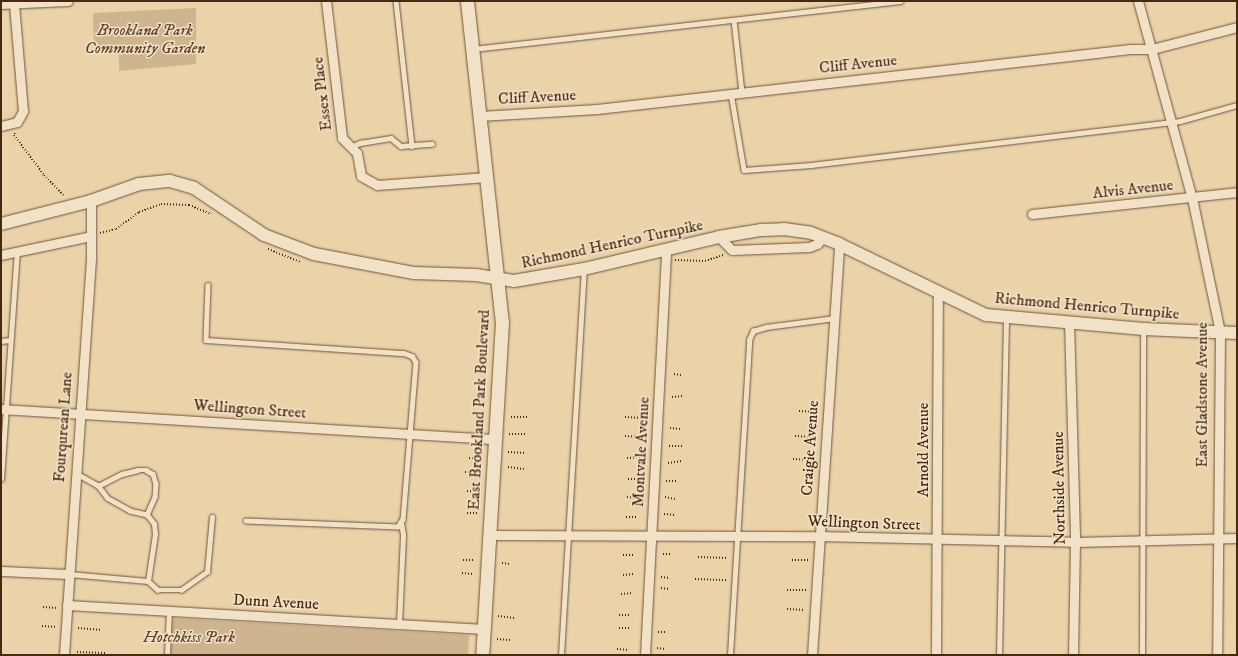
<!DOCTYPE html>
<style>
body{margin:0}
#map{position:relative;width:1238px;height:656px;overflow:hidden;background:#ead2a9;font-family:"IM FELL DW Pica",serif}
div>[style]{position:absolute}
[style*='--x']{left:calc(var(--x)*1px);top:calc(var(--y)*1px);width:calc(var(--w)*1px);rotate:calc(var(--a)*1deg)}
.green>*{inset:0;background:#ceb58f}
.path>*{height:2px;margin-top:-1px;transform-origin:0;background:repeating-linear-gradient(90deg,#462912 0 1px,transparent 0 3px)}
.roads{filter:drop-shadow(0 0 1px #6f5338) drop-shadow(0 0 1px #6f5338)}
.service>*{height:4.5px;margin:-2.25px;padding:0 2.25px;transform-origin:2.25px;border-radius:2.25px;background:#f1e2c7}
.minor>*{height:9px;margin:-4.5px;padding:0 4.5px;transform-origin:4.5px;border-radius:4.5px;background:#f1e2c7}
.tertiary>*{height:12px;margin:-6px;padding:0 6px;transform-origin:6px;border-radius:6px;background:#f1e2c7}
.secondary>*{height:13px;margin:-6.5px;padding:0 6.5px;transform-origin:6.5px;border-radius:6.5px;background:#f1e2c7}
span{translate:-50% -50%;white-space:nowrap;text-align:center;line-height:1.15;-webkit-text-stroke:3px #f1e2c7;paint-order:stroke}
.park-label{font-size:16px;color:#61452b;font-style:italic}
.street-label{font-size:16px;color:#462912}
.frame{position:absolute;inset:0;border:2px solid #462912;pointer-events:none}
</style>
<div id="map">
<div class="green">
<div style="clip-path:polygon(196px 8px,196px 64px,119px 71px,119px 54px,94px 53px,93px 13px)"></div>
<div style="clip-path:polygon(175px 618px,469px 635px,468px 655px,169px 655px,171px 623px)"></div>
</div>
<div class="path">
<div style="--x:15;--y:133;--w:2;--a:117"></div>
<div style="--x:14;--y:135;--w:50;--a:53.1"></div>
<div style="--x:44;--y:175;--w:29;--a:46"></div>
<div style="--x:100;--y:233;--w:16;--a:-14"></div>
<div style="--x:116;--y:229;--w:29;--a:-36"></div>
<div style="--x:139;--y:212;--w:23;--a:-20"></div>
<div style="--x:161;--y:204;--w:28;--a:2"></div>
<div style="--x:189;--y:205;--w:24;--a:22"></div>
<div style="--x:268;--y:249;--w:35;--a:22"></div>
<div style="--x:675;--y:260;--w:30;--a:2"></div>
<div style="--x:705;--y:261;--w:20;--a:-18"></div>
<div style="--x:674;--y:374;--w:7;--a:8"></div>
<div style="--x:672;--y:397;--w:11;--a:-5"></div>
<div style="--x:799;--y:411;--w:19;--a:3"></div>
<div style="--x:511;--y:417;--w:17;--a:0"></div>
<div style="--x:625;--y:417;--w:18;--a:3"></div>
<div style="--x:670;--y:428;--w:10;--a:6"></div>
<div style="--x:509;--y:434;--w:17;--a:0"></div>
<div style="--x:625;--y:436;--w:17;--a:3"></div>
<div style="--x:795;--y:436;--w:21;--a:3"></div>
<div style="--x:669;--y:446;--w:14;--a:0"></div>
<div style="--x:508;--y:452;--w:17;--a:3"></div>
<div style="--x:469;--y:458;--w:12;--a:5"></div>
<div style="--x:627;--y:458;--w:14;--a:-4"></div>
<div style="--x:793;--y:459;--w:22;--a:3"></div>
<div style="--x:668;--y:463;--w:14;--a:-8"></div>
<div style="--x:508;--y:467;--w:16;--a:7"></div>
<div style="--x:465;--y:472;--w:15;--a:0"></div>
<div style="--x:628;--y:479;--w:12;--a:0"></div>
<div style="--x:666;--y:481;--w:10;--a:0"></div>
<div style="--x:467;--y:491;--w:12;--a:5"></div>
<div style="--x:627;--y:497;--w:12;--a:5"></div>
<div style="--x:665;--y:497;--w:10;--a:11"></div>
<div style="--x:467;--y:513;--w:11;--a:0"></div>
<div style="--x:664;--y:514;--w:11;--a:5"></div>
<div style="--x:626;--y:517;--w:12;--a:0"></div>
<div style="--x:663;--y:554;--w:8;--a:0"></div>
<div style="--x:623;--y:555;--w:12;--a:0"></div>
<div style="--x:698;--y:557;--w:30;--a:2"></div>
<div style="--x:463;--y:560;--w:11;--a:0"></div>
<div style="--x:792;--y:560;--w:17;--a:0"></div>
<div style="--x:502;--y:563;--w:7;--a:8"></div>
<div style="--x:462;--y:573;--w:11;--a:5"></div>
<div style="--x:623;--y:575;--w:11;--a:-5"></div>
<div style="--x:661;--y:577;--w:9;--a:6"></div>
<div style="--x:695;--y:579;--w:33;--a:2"></div>
<div style="--x:661;--y:588;--w:8;--a:7"></div>
<div style="--x:787;--y:590;--w:20;--a:0"></div>
<div style="--x:621;--y:594;--w:12;--a:-5"></div>
<div style="--x:43;--y:607;--w:15;--a:4"></div>
<div style="--x:787;--y:609;--w:18;--a:3"></div>
<div style="--x:619;--y:615;--w:12;--a:0"></div>
<div style="--x:498;--y:616;--w:17;--a:7"></div>
<div style="--x:42;--y:626;--w:15;--a:4"></div>
<div style="--x:78;--y:628;--w:24;--a:5"></div>
<div style="--x:619;--y:628;--w:11;--a:0"></div>
<div style="--x:658;--y:632;--w:9;--a:0"></div>
<div style="--x:497;--y:639;--w:14;--a:4"></div>
<div style="--x:657;--y:648;--w:9;--a:6"></div>
<div style="--x:617;--y:649;--w:12;--a:5"></div>
<div style="--x:77;--y:652;--w:29;--a:2"></div>
</div>
<div class="roads">
<div class="service">
<div style="--x:396;--y:1;--w:146;--a:83.7"></div>
<div style="--x:734;--y:20;--w:72;--a:83.7"></div>
<div style="--x:473;--y:49;--w:430;--a:-6.4"></div>
<div style="--x:731;--y:93;--w:78;--a:80.4"></div>
<div style="--x:744;--y:170;--w:67;--a:-4.3"></div>
<div style="--x:811;--y:165;--w:372;--a:-6.8"></div>
<div style="--x:1180;--y:121;--w:59;--a:-15.7"></div>
<div style="--x:353;--y:146;--w:8;--a:-23"></div>
<div style="--x:360;--y:143;--w:31;--a:-9"></div>
<div style="--x:391;--y:138;--w:13;--a:39"></div>
<div style="--x:401;--y:146;--w:31;--a:-4"></div>
<div style="--x:208;--y:285;--w:55;--a:92.1"></div>
<div style="--x:206;--y:340;--w:198;--a:3.8"></div>
<div style="--x:404;--y:353;--w:9;--a:21"></div>
<div style="--x:412;--y:356;--w:7;--a:56"></div>
<div style="--x:416;--y:362;--w:158;--a:94.7"></div>
<div style="--x:403;--y:519;--w:9;--a:122"></div>
<div style="--x:398;--y:527;--w:152;--a:-177.7"></div>
<div style="--x:1;--y:341;--w:9;--a:-6"></div>
<div style="--x:1;--y:479;--w:229;--a:-86"></div>
<div style="--x:98;--y:486;--w:27;--a:-27"></div>
<div style="--x:122;--y:474;--w:16;--a:-14"></div>
<div style="--x:138;--y:470;--w:8;--a:0"></div>
<div style="--x:146;--y:470;--w:8;--a:30"></div>
<div style="--x:153;--y:474;--w:10;--a:73"></div>
<div style="--x:156;--y:484;--w:13;--a:94"></div>
<div style="--x:155;--y:497;--w:20;--a:114"></div>
<div style="--x:69;--y:574;--w:79;--a:5.1"></div>
<div style="--x:148;--y:581;--w:48;--a:-81.5"></div>
<div style="--x:155;--y:534;--w:10;--a:-96"></div>
<div style="--x:154;--y:524;--w:11;--a:-128"></div>
<div style="--x:147;--y:515;--w:17;--a:-167"></div>
<div style="--x:130;--y:511;--w:26;--a:-151"></div>
<div style="--x:107;--y:498;--w:15;--a:-127"></div>
<div style="--x:98;--y:486;--w:25;--a:-151"></div>
<div style="--x:148;--y:581;--w:13;--a:42"></div>
<div style="--x:158;--y:590;--w:23;--a:0"></div>
<div style="--x:181;--y:590;--w:32;--a:-35"></div>
<div style="--x:207;--y:572;--w:55;--a:-84.8"></div>
<div style="--x:399;--y:624;--w:89;--a:-87.4"></div>
<div style="--x:403;--y:535;--w:12;--a:-99"></div>
<div style="--x:167;--y:655;--w:44;--a:-87.4"></div>
<div style="--x:561;--y:655;--w:386;--a:-86.6"></div>
<div style="--x:730;--y:655;--w:316;--a:-86.5"></div>
<div style="--x:749;--y:340;--w:10;--a:-66"></div>
<div style="--x:753;--y:331;--w:14;--a:-17"></div>
<div style="--x:766;--y:327;--w:69;--a:-7.5"></div>
<div style="--x:999;--y:655;--w:337;--a:-88.8"></div>
<div style="--x:1142;--y:655;--w:326;--a:-89.8"></div>
</div>
<div class="minor">
<div style="--x:326;--y:1;--w:138;--a:83.3"></div>
<div style="--x:342;--y:138;--w:21;--a:45"></div>
<div style="--x:357;--y:153;--w:23;--a:80"></div>
<div style="--x:361;--y:176;--w:18;--a:29"></div>
<div style="--x:377;--y:185;--w:110;--a:-4.2"></div>
<div style="--x:1138;--y:1;--w:204;--a:74.7"></div>
<div style="--x:1192;--y:198;--w:137;--a:78.2"></div>
<div style="--x:1220;--y:332;--w:323;--a:90.5"></div>
<div style="--x:1;--y:4;--w:67;--a:-2.6"></div>
<div style="--x:480;--y:116;--w:117;--a:-3.4"></div>
<div style="--x:597;--y:109;--w:537;--a:-6.41"></div>
<div style="--x:1131;--y:49;--w:21;--a:0"></div>
<div style="--x:1152;--y:49;--w:88;--a:-14.5"></div>
<div style="--x:1;--y:126;--w:16;--a:-14"></div>
<div style="--x:17;--y:122;--w:13;--a:-61"></div>
<div style="--x:23;--y:111;--w:107;--a:-94.8"></div>
<div style="--x:1032;--y:214;--w:206;--a:-6.1"></div>
<div style="--x:719;--y:237;--w:18;--a:45"></div>
<div style="--x:732;--y:250;--w:77;--a:-2.2"></div>
<div style="--x:809;--y:247;--w:9;--a:-21"></div>
<div style="--x:817;--y:244;--w:9;--a:-49"></div>
<div style="--x:1;--y:255;--w:92;--a:-11.9"></div>
<div style="--x:1069;--y:321;--w:221;--a:88.4"></div>
<div style="--x:1075;--y:542;--w:113;--a:91"></div>
<div style="--x:1;--y:409;--w:496;--a:3.5"></div>
<div style="--x:490;--y:535;--w:328;--a:0.2"></div>
<div style="--x:818;--y:536;--w:257;--a:1.3"></div>
<div style="--x:1075;--y:542;--w:162;--a:-1.4"></div>
<div style="--x:1;--y:571;--w:68;--a:2.5"></div>
<div style="--x:67;--y:605;--w:418;--a:3.3"></div>
<div style="--x:64;--y:655;--w:400;--a:-86.1"></div>
<div style="--x:91;--y:256;--w:55;--a:-90"></div>
<div style="--x:645;--y:655;--w:405;--a:-87"></div>
<div style="--x:812;--y:655;--w:412;--a:-86.2"></div>
<div style="--x:936;--y:655;--w:363;--a:-89.7"></div>
</div>
<div class="tertiary">
<div style="--x:1;--y:224;--w:93;--a:-14.3"></div>
<div style="--x:91;--y:201;--w:51;--a:-19.5"></div>
<div style="--x:139;--y:184;--w:31;--a:-6"></div>
<div style="--x:170;--y:181;--w:25;--a:16"></div>
<div style="--x:194;--y:188;--w:84;--a:33.9"></div>
<div style="--x:264;--y:235;--w:53;--a:20.8"></div>
<div style="--x:314;--y:254;--w:102;--a:10.8"></div>
<div style="--x:414;--y:273;--w:62;--a:1.8"></div>
<div style="--x:476;--y:275;--w:38;--a:9"></div>
<div style="--x:514;--y:281;--w:71;--a:-9.7"></div>
<div style="--x:584;--y:269;--w:139;--a:-13.3"></div>
<div style="--x:719;--y:237;--w:43;--a:-9.5"></div>
<div style="--x:761;--y:230;--w:23;--a:-2"></div>
<div style="--x:784;--y:229;--w:27;--a:8"></div>
<div style="--x:811;--y:233;--w:30;--a:21"></div>
<div style="--x:839;--y:244;--w:163;--a:25.8"></div>
<div style="--x:986;--y:315;--w:158;--a:5.1"></div>
<div style="--x:1143;--y:329;--w:94;--a:2.4"></div>
</div>
<div class="secondary">
<div style="--x:467;--y:1;--w:323;--a:83.8"></div>
<div style="--x:502;--y:322;--w:334;--a:93.4"></div>
</div>
</div>
<div class="park-label">
<span style="left:145px;top:39px">Brookland Park<br>Community Garden</span>
<span style="left:189px;top:637px">Hotchkiss Park</span>
</div>
<div class="street-label">
<span style="left:858px;top:64px;rotate:-6deg">Cliff Avenue</span>
<span style="left:322px;top:94px;rotate:-97deg">Essex Place</span>
<span style="left:537px;top:97px;rotate:-3deg">Cliff Avenue</span>
<span style="left:1133px;top:189px;rotate:-6deg">Alvis Avenue</span>
<span style="left:612px;top:244px;rotate:-12deg">Richmond Henrico Turnpike</span>
<span style="left:1087px;top:306px;rotate:5deg">Richmond Henrico Turnpike</span>
<span style="left:1202px;top:395px;rotate:-90deg">East Gladstone Avenue</span>
<span style="left:250px;top:409px;rotate:4deg">Wellington Street</span>
<span style="left:479px;top:410px;rotate:-87deg">East Brookland Park Boulevard</span>
<span style="left:63px;top:427px;rotate:-86deg">Fourqurean Lane</span>
<span style="left:810px;top:448px;rotate:-86deg">Craigie Avenue</span>
<span style="left:923px;top:450px;rotate:-90deg">Arnold Avenue</span>
<span style="left:641px;top:452px;rotate:-87deg">Montvale Avenue</span>
<span style="left:1059px;top:488px;rotate:-91deg">Northside Avenue</span>
<span style="left:864px;top:523px;rotate:2deg">Wellington Street</span>
<span style="left:276px;top:602px;rotate:3deg">Dunn Avenue</span>
</div>
<div class="frame"></div>
</div>
